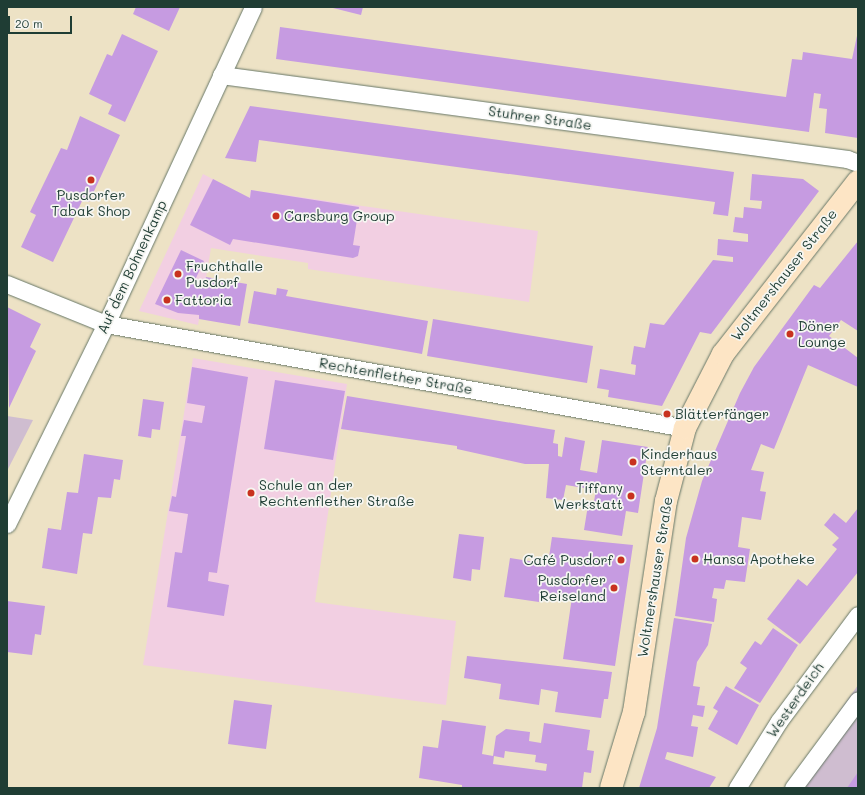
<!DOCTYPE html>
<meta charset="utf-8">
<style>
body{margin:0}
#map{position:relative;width:865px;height:795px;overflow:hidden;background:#ede2c5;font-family:Mali,sans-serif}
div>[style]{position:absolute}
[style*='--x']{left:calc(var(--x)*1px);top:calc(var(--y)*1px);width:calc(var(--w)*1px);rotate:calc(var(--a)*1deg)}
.built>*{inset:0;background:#f2cfe2}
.industrial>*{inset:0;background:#cfbdd0}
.building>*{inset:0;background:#c69be1}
.roads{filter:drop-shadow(0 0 1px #677767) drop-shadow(0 0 1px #677767)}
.street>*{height:17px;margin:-8.5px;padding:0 8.5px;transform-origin:8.5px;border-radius:8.5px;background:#fff}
.secondary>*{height:22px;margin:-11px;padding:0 11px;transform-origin:11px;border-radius:11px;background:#fde5c5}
.dots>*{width:11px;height:11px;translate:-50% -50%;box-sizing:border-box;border:2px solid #f6f6f2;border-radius:50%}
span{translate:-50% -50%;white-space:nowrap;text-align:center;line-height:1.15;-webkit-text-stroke:3.5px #f6f6f2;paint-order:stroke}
.street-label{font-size:14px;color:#1f3d34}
.poi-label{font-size:14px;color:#1f3d34}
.left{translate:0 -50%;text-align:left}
.right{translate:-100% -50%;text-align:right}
.frame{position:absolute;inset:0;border:8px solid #1f3d34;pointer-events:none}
.scale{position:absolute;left:8px;top:16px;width:64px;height:18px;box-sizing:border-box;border:2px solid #1f3d34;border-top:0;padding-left:5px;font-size:12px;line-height:14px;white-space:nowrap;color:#1f3d34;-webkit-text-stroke:3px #f6f6f2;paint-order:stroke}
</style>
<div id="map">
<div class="built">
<div style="clip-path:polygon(203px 174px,249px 198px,251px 190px,538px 231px,529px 302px,308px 269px,308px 263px,211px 248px,198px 325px,139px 311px)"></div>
<div style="clip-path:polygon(193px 358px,347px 384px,315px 602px,456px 621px,446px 705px,143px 665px)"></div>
</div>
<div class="industrial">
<div style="clip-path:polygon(7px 416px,33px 420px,7px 471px)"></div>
<div style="clip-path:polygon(858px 685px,858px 788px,785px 788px)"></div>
</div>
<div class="building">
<div style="clip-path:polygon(136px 7px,180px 7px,169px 31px,133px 14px)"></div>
<div style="clip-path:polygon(329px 7px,363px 7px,361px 15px)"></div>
<div style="clip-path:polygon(280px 27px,786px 97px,792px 59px,802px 60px,803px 52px,852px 59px,858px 31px,858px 138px,825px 133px,827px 109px,819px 108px,821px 94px,814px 93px,809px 132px,276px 59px)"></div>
<div style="clip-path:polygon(122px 34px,158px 51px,125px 122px,108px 114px,112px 105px,89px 94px,107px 54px,112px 56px)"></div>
<div style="clip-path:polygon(250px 106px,734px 172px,728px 216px,713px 214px,715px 202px,259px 140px,256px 162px,225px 158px)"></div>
<div style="clip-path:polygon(80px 116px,120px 135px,89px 202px,83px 199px,53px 262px,21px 247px,36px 215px,30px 212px,61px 148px,67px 150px)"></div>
<div style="clip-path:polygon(752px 174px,803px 179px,819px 191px,711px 334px,700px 332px,662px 406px,608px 397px,609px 390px,597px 388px,600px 369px,635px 375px,636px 365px,631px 364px,634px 346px,645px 348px,650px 323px,664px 325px,713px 260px,733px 262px,733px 257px,717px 255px,718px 239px,748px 242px,748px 234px,733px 232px,735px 217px,743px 218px,744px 207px,761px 209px,762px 201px,750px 200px)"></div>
<div style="clip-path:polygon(213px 179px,250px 198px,251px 190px,359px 207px,353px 245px,360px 246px,358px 256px,353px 258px,233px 239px,230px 245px,190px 225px)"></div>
<div style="clip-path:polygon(858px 241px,858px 331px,841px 320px,829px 336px,858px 358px,858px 387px,808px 365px,774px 449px,761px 444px,751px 470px,764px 472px,760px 491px,766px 492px,761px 520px,742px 517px,738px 547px,750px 549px,745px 582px,726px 580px,724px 589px,714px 588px,712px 598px,717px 599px,714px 622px,675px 616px,686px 538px,702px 481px,740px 393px,754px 367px,814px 285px,820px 288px)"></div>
<div style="clip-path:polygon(181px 250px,204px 261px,195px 280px,205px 281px,206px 277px,247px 284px,240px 326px,199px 319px,199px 315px,178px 313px,155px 304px)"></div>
<div style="clip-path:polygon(277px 288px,288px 290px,286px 296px,428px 321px,422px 354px,248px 323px,254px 291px,276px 295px)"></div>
<div style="clip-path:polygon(7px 307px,41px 324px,30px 347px,36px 351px,9px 408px)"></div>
<div style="clip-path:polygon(433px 319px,593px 346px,587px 383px,427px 356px)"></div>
<div style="clip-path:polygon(192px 367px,248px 377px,217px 573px,209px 572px,208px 581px,229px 585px,224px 616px,167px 607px,175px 552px,182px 553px,188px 514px,169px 511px,172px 496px,176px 497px,186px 436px,181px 436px,184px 420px,202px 423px,205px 406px,187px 403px)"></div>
<div style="clip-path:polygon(275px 380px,345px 391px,333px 460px,264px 449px)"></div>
<div style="clip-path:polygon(347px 396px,555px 430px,553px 443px,558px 444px,558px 456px,562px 457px,565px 437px,585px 441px,580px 470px,597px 473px,602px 440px,648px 447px,638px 513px,626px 511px,622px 536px,584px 530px,588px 505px,593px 507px,596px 490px,566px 485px,563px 500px,546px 498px,549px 464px,525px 464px,457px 449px,457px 446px,341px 429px)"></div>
<div style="clip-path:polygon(143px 399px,164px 402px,160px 430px,152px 429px,151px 438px,138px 436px)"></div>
<div style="clip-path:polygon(84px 454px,123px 460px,120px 480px,114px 479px,111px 498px,98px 497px,92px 534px,83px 533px,77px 574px,42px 568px,48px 528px,61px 530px,67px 492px,78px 493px)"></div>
<div style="clip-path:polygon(858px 508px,858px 572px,800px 644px,767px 619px,798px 579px,807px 586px,837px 549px,832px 545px,839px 538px,824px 525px,834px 513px,846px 523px)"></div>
<div style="clip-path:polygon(459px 534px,484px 537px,480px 570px,472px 569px,471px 581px,453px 578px)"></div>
<div style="clip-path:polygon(552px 537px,633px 545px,615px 666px,563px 659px,572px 597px,540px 593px,539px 602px,504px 597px,510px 558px,548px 564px)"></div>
<div style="clip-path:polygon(7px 601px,45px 606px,41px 635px,35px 634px,32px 655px,7px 652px)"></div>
<div style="clip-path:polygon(674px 618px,712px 624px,708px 645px,697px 662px,693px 686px,700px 687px,697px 705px,705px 706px,703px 717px,693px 715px,691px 726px,698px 727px,693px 757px,667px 752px,665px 759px,716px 777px,709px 788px,639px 788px,657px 728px)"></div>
<div style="clip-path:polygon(773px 628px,798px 645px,760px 703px,734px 688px,747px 668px,740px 663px,755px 641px,761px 645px)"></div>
<div style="clip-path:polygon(467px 656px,612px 672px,608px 699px,604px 699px,601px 718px,555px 712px,558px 692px,541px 689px,539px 705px,499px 699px,501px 684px,464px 678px)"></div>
<div style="clip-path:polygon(726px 686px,759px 705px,737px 745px,708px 729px,718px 711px,713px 708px)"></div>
<div style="clip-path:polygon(234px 700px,272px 705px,266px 749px,228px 744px)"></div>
<div style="clip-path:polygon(evenodd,442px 720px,486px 726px,482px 754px,493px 756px,496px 736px,506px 729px,530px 732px,529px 741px,541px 743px,544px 723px,590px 730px,587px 750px,594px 751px,591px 773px,584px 772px,582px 788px,462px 788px,462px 785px,419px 778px,423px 746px,438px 748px,442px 720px,505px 751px,536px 755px,535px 762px,547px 764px,546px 771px,493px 764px,494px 756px,504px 758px,505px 751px)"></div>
<div style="clip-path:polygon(858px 772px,858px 788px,847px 788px)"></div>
</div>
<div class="roads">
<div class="street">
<div style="--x:221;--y:75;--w:632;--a:7.64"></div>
<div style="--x:847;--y:159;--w:12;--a:20"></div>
<div style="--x:7;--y:284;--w:107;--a:22"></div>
<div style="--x:106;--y:324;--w:588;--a:10.18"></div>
<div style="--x:7;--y:524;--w:223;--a:-63.7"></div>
<div style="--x:106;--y:324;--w:349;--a:-65.1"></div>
<div style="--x:737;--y:788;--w:79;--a:-57.9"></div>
<div style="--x:779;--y:721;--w:132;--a:-53.3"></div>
<div style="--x:793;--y:788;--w:109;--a:-53.5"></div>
</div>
<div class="secondary">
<div style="--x:611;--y:788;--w:79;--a:-73.2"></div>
<div style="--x:634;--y:712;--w:213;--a:-81.4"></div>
<div style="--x:666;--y:501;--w:75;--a:-75.4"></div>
<div style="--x:685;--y:428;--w:83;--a:-62.8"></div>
<div style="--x:723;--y:354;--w:219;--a:-52"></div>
</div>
</div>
<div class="dots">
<div style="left:91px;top:180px;background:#c8321e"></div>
<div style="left:276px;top:216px;background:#c8321e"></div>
<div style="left:178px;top:274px;background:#c8321e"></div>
<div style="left:167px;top:300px;background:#c8321e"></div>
<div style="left:790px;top:334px;background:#c8321e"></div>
<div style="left:667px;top:414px;background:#c8321e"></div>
<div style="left:633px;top:462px;background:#c8321e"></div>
<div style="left:251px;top:493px;background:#c8321e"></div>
<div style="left:631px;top:496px;background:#c8321e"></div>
<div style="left:695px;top:559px;background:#c8321e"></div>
<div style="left:621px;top:560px;background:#c8321e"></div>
<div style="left:614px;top:588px;background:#c8321e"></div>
</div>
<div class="street-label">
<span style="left:540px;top:118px;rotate:8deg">Stuhrer Straße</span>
<span style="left:132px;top:267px;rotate:-65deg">Auf dem Bohnenkamp</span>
<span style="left:784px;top:275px;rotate:-52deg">Woltmershauser Straße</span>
<span style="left:396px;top:376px;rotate:10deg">Rechtenflether Straße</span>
<span style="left:655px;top:577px;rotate:-81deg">Woltmershauser Straße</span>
<span style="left:795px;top:700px;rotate:-55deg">Westerdeich</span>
</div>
<div class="poi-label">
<span style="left:91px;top:203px">Pusdorfer<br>Tabak Shop</span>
<span class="left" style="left:284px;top:216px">Carsburg Group</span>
<span class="left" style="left:186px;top:274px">Fruchthalle<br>Pusdorf</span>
<span class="left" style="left:175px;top:300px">Fattoria</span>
<span class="left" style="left:798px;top:334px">Döner<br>Lounge</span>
<span class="left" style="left:675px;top:414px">Blätterfänger</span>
<span class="left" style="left:641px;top:462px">Kinderhaus<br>Sterntaler</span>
<span class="left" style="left:259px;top:493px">Schule an der<br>Rechtenflether Straße</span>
<span class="right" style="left:623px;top:496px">Tiffany<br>Werkstatt</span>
<span class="left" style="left:703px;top:559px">Hansa Apotheke</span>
<span class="right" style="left:613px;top:560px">Café Pusdorf</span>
<span class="right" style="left:606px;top:588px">Pusdorfer<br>Reiseland</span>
</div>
<div class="frame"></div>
<div class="scale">20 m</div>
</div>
